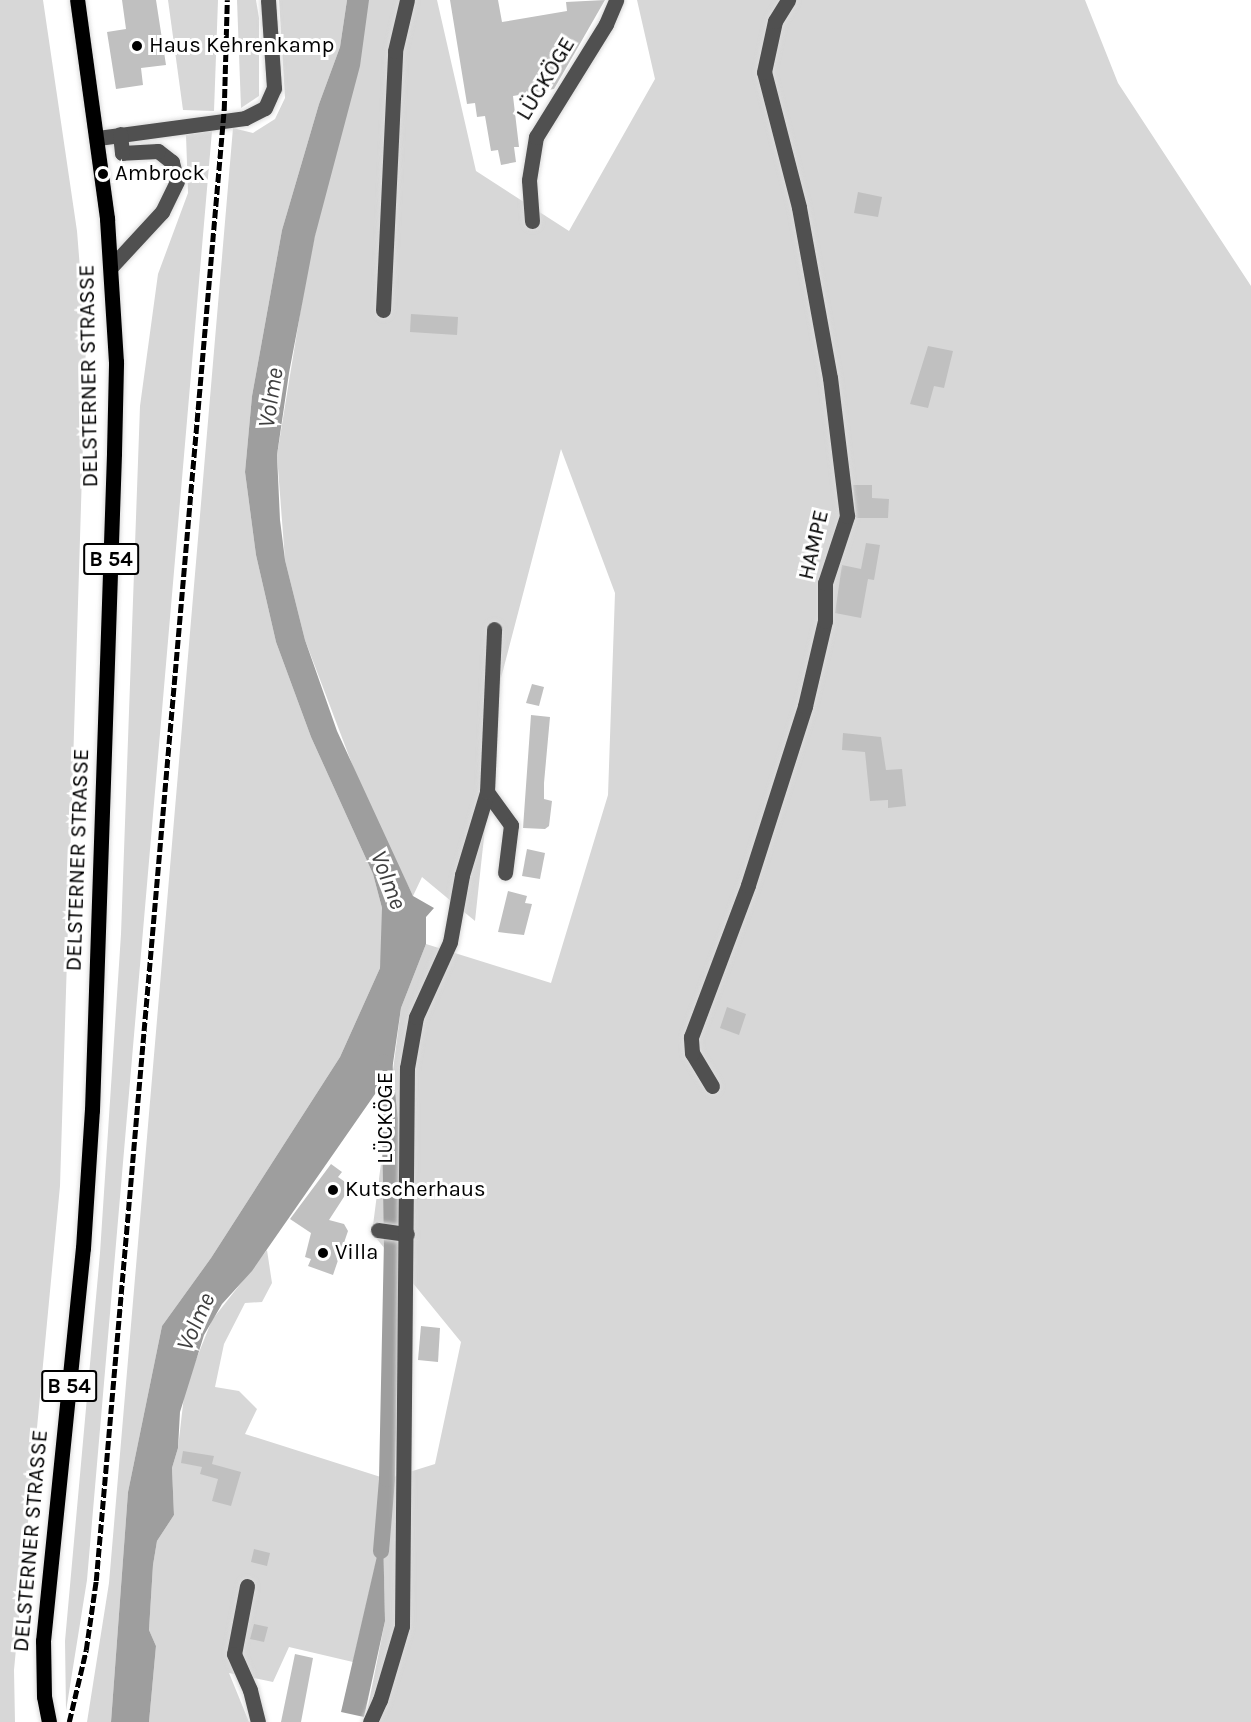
<!DOCTYPE html>
<meta charset="utf-8">
<style>
body{margin:0}
#map{position:relative;width:1251px;height:1722px;overflow:hidden;background:#fff;font-family:Karla,sans-serif}
div>[style]{position:absolute}
[style*='--x']{left:calc(var(--x)*1px);top:calc(var(--y)*1px);width:calc(var(--w)*1px);rotate:calc(var(--a)*1deg)}
.green>*{inset:0;background:#d7d7d7}
.water>*{inset:0;background:#9e9e9e}
.canal>*{height:16px;margin:-8px;padding:0 8px;transform-origin:8px;border-radius:8px;background:#9e9e9e}
.building>*{inset:0;background:#c0c0c0}
.roads{filter:drop-shadow(0 0 2px #dbdbdb) drop-shadow(0 0 2px #dbdbdb)}
.minor>*{height:15px;margin:-7.5px;padding:0 7.5px;transform-origin:7.5px;border-radius:7.5px;background:#505050}
.major>*{height:15px;margin:-7.5px;padding:0 7.5px;transform-origin:7.5px;border-radius:7.5px;background:#000}
.rail>*{height:4.5px;margin-top:-2.25px;transform-origin:0;background:repeating-linear-gradient(90deg,#000 0 9px,transparent 0 12px)}
.dots>*{width:16px;height:16px;translate:-50% -50%;box-sizing:border-box;border:3px solid #fff;border-radius:50%}
span{translate:-50% -50%;white-space:nowrap;text-align:center;line-height:1.15;-webkit-text-stroke:6px #fff;paint-order:stroke}
.shield-label span{padding:2px 4px;background:#fff;border:2px solid;border-radius:4px;-webkit-text-stroke-width:0}
.shield-label{font-size:21px;color:#000;font-weight:700}
.poi-label{font-size:22px;color:#000}
.left{translate:0 -50%;text-align:left}
.street-label{font-size:22px;color:#000}
.water-label{font-size:24px;color:#3f3f3f;font-style:italic}
</style>
<div id="map">
<div class="green">
<div style="clip-path:polygon(0 0,43px 0,77px 231px,86px 344px,60px 1186px,14px 1670px,15px 1722px,0 1722px)"></div>
<div style="clip-path:polygon(168px 0,218px 0,214px 111px,183px 110px)"></div>
<div style="clip-path:polygon(237px 0,256px 0,259px 18px,259px 96px,241px 108px)"></div>
<div style="clip-path:polygon(279px 0,347px 0,340px 47px,319px 104px,282px 230px,252px 396px,245px 472px,256px 555px,276px 642px,311px 737px,373px 874px,382px 908px,383px 948px,380px 968px,340px 1057px,211px 1258px,162px 1326px,128px 1492px,111px 1722px,87px 1722px,109px 1583px,233px 128px,253px 133px,275px 119px,285px 98px)"></div>
<div style="clip-path:polygon(365px 0,437px 0,476px 171px,569px 231px,655px 79px,637px 0,1085px 0,1118px 83px,1251px 286px,1251px 1722px,365px 1722px,385px 1621px,383px 1532px,353px 1662px,289px 1647px,273px 1682px,229px 1673px,249px 1722px,149px 1722px,156px 1646px,149px 1630px,153px 1565px,157px 1541px,174px 1515px,172px 1468px,178px 1448px,185px 1387px,212px 1320px,267px 1250px,272px 1283px,262px 1302px,245px 1303px,224px 1344px,215px 1387px,239px 1391px,257px 1409px,245px 1434px,387px 1479px,435px 1464px,461px 1342px,372px 1233px,401px 1008px,426px 944px,551px 983px,608px 795px,615px 593px,561px 449px,501px 678px,475px 921px,422px 877px,413px 896px,363px 793px,305px 640px,285px 560px,277px 455px,306px 277px)"></div>
<div style="clip-path:polygon(212px 131px,87px 1580px,66px 1711px,65px 1641px,100px 1253px,121px 934px,140px 406px,158px 274px,188px 193px,186px 135px)"></div>
</div>
<div class="water">
<div style="clip-path:polygon(347px 0,369px 0,360px 66px,315px 236px,289px 373px,277px 455px,280px 520px,285px 560px,305px 640px,337px 731px,413px 896px,434px 908px,426px 917px,426px 944px,401px 1008px,390px 1084px,382px 1084px,252px 1271px,222px 1304px,204px 1335px,180px 1412px,178px 1448px,172px 1468px,174px 1515px,157px 1541px,153px 1565px,149px 1630px,156px 1646px,149px 1722px,111px 1722px,128px 1492px,162px 1326px,211px 1258px,340px 1057px,380px 968px,382px 908px,373px 874px,311px 737px,276px 642px,256px 555px,245px 472px,252px 396px,282px 230px,319px 104px,340px 47px)"></div>
<div style="clip-path:polygon(383px 1530px,385px 1621px,364px 1717px,341px 1712px)"></div>
</div>
<div class="canal">
<div style="--x:381;--y:1551;--w:72;--a:-85.2"></div>
<div style="--x:387;--y:1479;--w:232;--a:-88.8"></div>
<div style="--x:392;--y:1247;--w:126;--a:-90.9"></div>
<div style="--x:390;--y:1121;--w:59;--a:-95.8"></div>
</div>
<div class="building">
<div style="clip-path:polygon(122px 0,156px 0,166px 65px,141px 68px,143px 85px,116px 89px,107px 32px,126px 29px)"></div>
<div style="clip-path:polygon(450px 0,498px 0,502px 22px,567px 11px,566px 2px,605px 0,554px 89px,513px 96px,519px 147px,514px 147px,516px 162px,501px 165px,498px 150px,491px 151px,485px 116px,477px 117px,475px 103px,467px 104px)"></div>
<div style="clip-path:polygon(858px 192px,882px 197px,878px 217px,854px 213px)"></div>
<div style="clip-path:polygon(411px 314px,458px 317px,457px 335px,410px 332px)"></div>
<div style="clip-path:polygon(928px 346px,953px 351px,944px 388px,934px 386px,928px 408px,910px 404px)"></div>
<div style="clip-path:polygon(853px 485px,872px 485px,872px 498px,889px 499px,888px 518px,856px 518px)"></div>
<div style="clip-path:polygon(866px 543px,880px 545px,874px 580px,868px 579px,861px 618px,835px 613px,842px 565px,861px 569px)"></div>
<div style="clip-path:polygon(532px 684px,544px 687px,539px 706px,526px 703px)"></div>
<div style="clip-path:polygon(531px 715px,550px 717px,544px 783px,544px 799px,552px 801px,549px 826px,545px 829px,523px 828px)"></div>
<div style="clip-path:polygon(843px 733px,881px 737px,886px 770px,902px 769px,906px 806px,888px 808px,888px 800px,870px 801px,865px 752px,842px 750px)"></div>
<div style="clip-path:polygon(527px 849px,545px 853px,540px 879px,522px 876px)"></div>
<div style="clip-path:polygon(508px 891px,527px 896px,525px 903px,532px 904px,524px 935px,498px 932px)"></div>
<div style="clip-path:polygon(727px 1007px,746px 1014px,739px 1035px,720px 1028px)"></div>
<div style="clip-path:polygon(331px 1164px,342px 1172px,338px 1177px,351px 1186px,329px 1220px,344px 1224px,348px 1231px,333px 1275px,308px 1266px,311px 1259px,305px 1257px,311px 1233px,290px 1219px)"></div>
<div style="clip-path:polygon(421px 1326px,440px 1328px,438px 1362px,418px 1360px)"></div>
<div style="clip-path:polygon(183px 1451px,214px 1456px,212px 1464px,241px 1472px,231px 1506px,212px 1501px,218px 1479px,200px 1474px,202px 1467px,181px 1463px)"></div>
<div style="clip-path:polygon(254px 1549px,270px 1553px,267px 1566px,251px 1562px)"></div>
<div style="clip-path:polygon(254px 1624px,268px 1627px,264px 1642px,250px 1639px)"></div>
<div style="clip-path:polygon(295px 1654px,313px 1658px,301px 1722px,281px 1722px)"></div>
</div>
<div class="roads">
<div class="minor">
<div style="--x:98;--y:138;--w:148;--a:-7.7"></div>
<div style="--x:245;--y:118;--w:22;--a:-27"></div>
<div style="--x:265;--y:108;--w:22;--a:-66"></div>
<div style="--x:274;--y:88;--w:88;--a:-93.9"></div>
<div style="--x:532;--y:221;--w:41;--a:-94.2"></div>
<div style="--x:529;--y:180;--w:44;--a:-80.8"></div>
<div style="--x:536;--y:137;--w:133;--a:-58.2"></div>
<div style="--x:606;--y:24;--w:26;--a:-67"></div>
<div style="--x:111;--y:267;--w:75;--a:-47.2"></div>
<div style="--x:162;--y:212;--w:34;--a:-64"></div>
<div style="--x:177;--y:181;--w:20;--a:-105"></div>
<div style="--x:172;--y:162;--w:18;--a:-142"></div>
<div style="--x:158;--y:151;--w:36;--a:177"></div>
<div style="--x:122;--y:153;--w:19;--a:-96"></div>
<div style="--x:383;--y:310;--w:259;--a:-87.3"></div>
<div style="--x:395;--y:51;--w:52;--a:-76.8"></div>
<div style="--x:487;--y:792;--w:41;--a:54"></div>
<div style="--x:511;--y:825;--w:48;--a:97.1"></div>
<div style="--x:712;--y:1086;--w:39;--a:-121"></div>
<div style="--x:692;--y:1053;--w:16;--a:-94"></div>
<div style="--x:691;--y:1037;--w:162;--a:-69.4"></div>
<div style="--x:748;--y:885;--w:188;--a:-72.3"></div>
<div style="--x:805;--y:706;--w:87;--a:-76.8"></div>
<div style="--x:825;--y:621;--w:38;--a:-90"></div>
<div style="--x:825;--y:583;--w:71;--a:-71.8"></div>
<div style="--x:847;--y:516;--w:139;--a:-97"></div>
<div style="--x:830;--y:378;--w:174;--a:-100.3"></div>
<div style="--x:799;--y:207;--w:139;--a:-104.5"></div>
<div style="--x:764;--y:72;--w:52;--a:-77.8"></div>
<div style="--x:775;--y:21;--w:25;--a:-58"></div>
<div style="--x:378;--y:1230;--w:29;--a:8"></div>
<div style="--x:247;--y:1586;--w:69;--a:100.8"></div>
<div style="--x:234;--y:1654;--w:39;--a:66"></div>
<div style="--x:250;--y:1690;--w:33;--a:76"></div>
<div style="--x:370;--y:1722;--w:24;--a:-66"></div>
<div style="--x:380;--y:1700;--w:77;--a:-73.4"></div>
<div style="--x:402;--y:1626;--w:558;--a:-89.49"></div>
<div style="--x:407;--y:1068;--w:52;--a:-80"></div>
<div style="--x:416;--y:1017;--w:82;--a:-65.6"></div>
<div style="--x:450;--y:942;--w:68;--a:-79.8"></div>
<div style="--x:462;--y:875;--w:87;--a:-73.2"></div>
<div style="--x:487;--y:792;--w:163;--a:-87.5"></div>
</div>
<div class="major">
<div style="--x:49;--y:1722;--w:26;--a:-101"></div>
<div style="--x:44;--y:1696;--w:55;--a:-91"></div>
<div style="--x:43;--y:1641;--w:395;--a:-84.2"></div>
<div style="--x:83;--y:1248;--w:138;--a:-86.3"></div>
<div style="--x:92;--y:1110;--w:657;--a:-88.08"></div>
<div style="--x:114;--y:453;--w:91;--a:-88.7"></div>
<div style="--x:116;--y:362;--w:144;--a:-93.6"></div>
<div style="--x:107;--y:218;--w:220;--a:-97.8"></div>
</div>
</div>
<div class="rail">
<div style="--x:69;--y:1722;--w:74;--a:-76.7"></div>
<div style="--x:86;--y:1650;--w:70;--a:-81.8"></div>
<div style="--x:96;--y:1581;--w:1477;--a:-85.03"></div>
<div style="--x:224;--y:110;--w:110;--a:-88.4"></div>
</div>
<div class="dots">
<div style="left:137px;top:46px;background:#000"></div>
<div style="left:103px;top:174px;background:#000"></div>
<div style="left:333px;top:1190px;background:#000"></div>
<div style="left:323px;top:1253px;background:#000"></div>
</div>
<div class="shield-label">
<span style="left:111px;top:559px">B 54</span>
<span style="left:69px;top:1386px">B 54</span>
</div>
<div class="poi-label">
<span class="left" style="left:149px;top:46px">Haus Kehrenkamp</span>
<span class="left" style="left:115px;top:174px">Ambrock</span>
<span class="left" style="left:345px;top:1190px">Kutscherhaus</span>
<span class="left" style="left:335px;top:1253px">Villa</span>
</div>
<div class="street-label">
<span style="left:546px;top:79px;rotate:-59deg">LÜCKÖGE</span>
<span style="left:89px;top:376px;rotate:-91deg">DELSTERNER STRASSE</span>
<span style="left:814px;top:545px;rotate:-77deg">HAMPE</span>
<span style="left:78px;top:860px;rotate:-88deg">DELSTERNER STRASSE</span>
<span style="left:386px;top:1118px;rotate:-90deg">LÜCKÖGE</span>
<span style="left:31px;top:1541px;rotate:-85deg">DELSTERNER STRASSE</span>
</div>
<div class="water-label">
<span style="left:271px;top:398px;rotate:-81deg">Volme</span>
<span style="left:388px;top:880px;rotate:69deg">Volme</span>
<span style="left:196px;top:1322px;rotate:-66deg">Volme</span>
</div>
</div>
